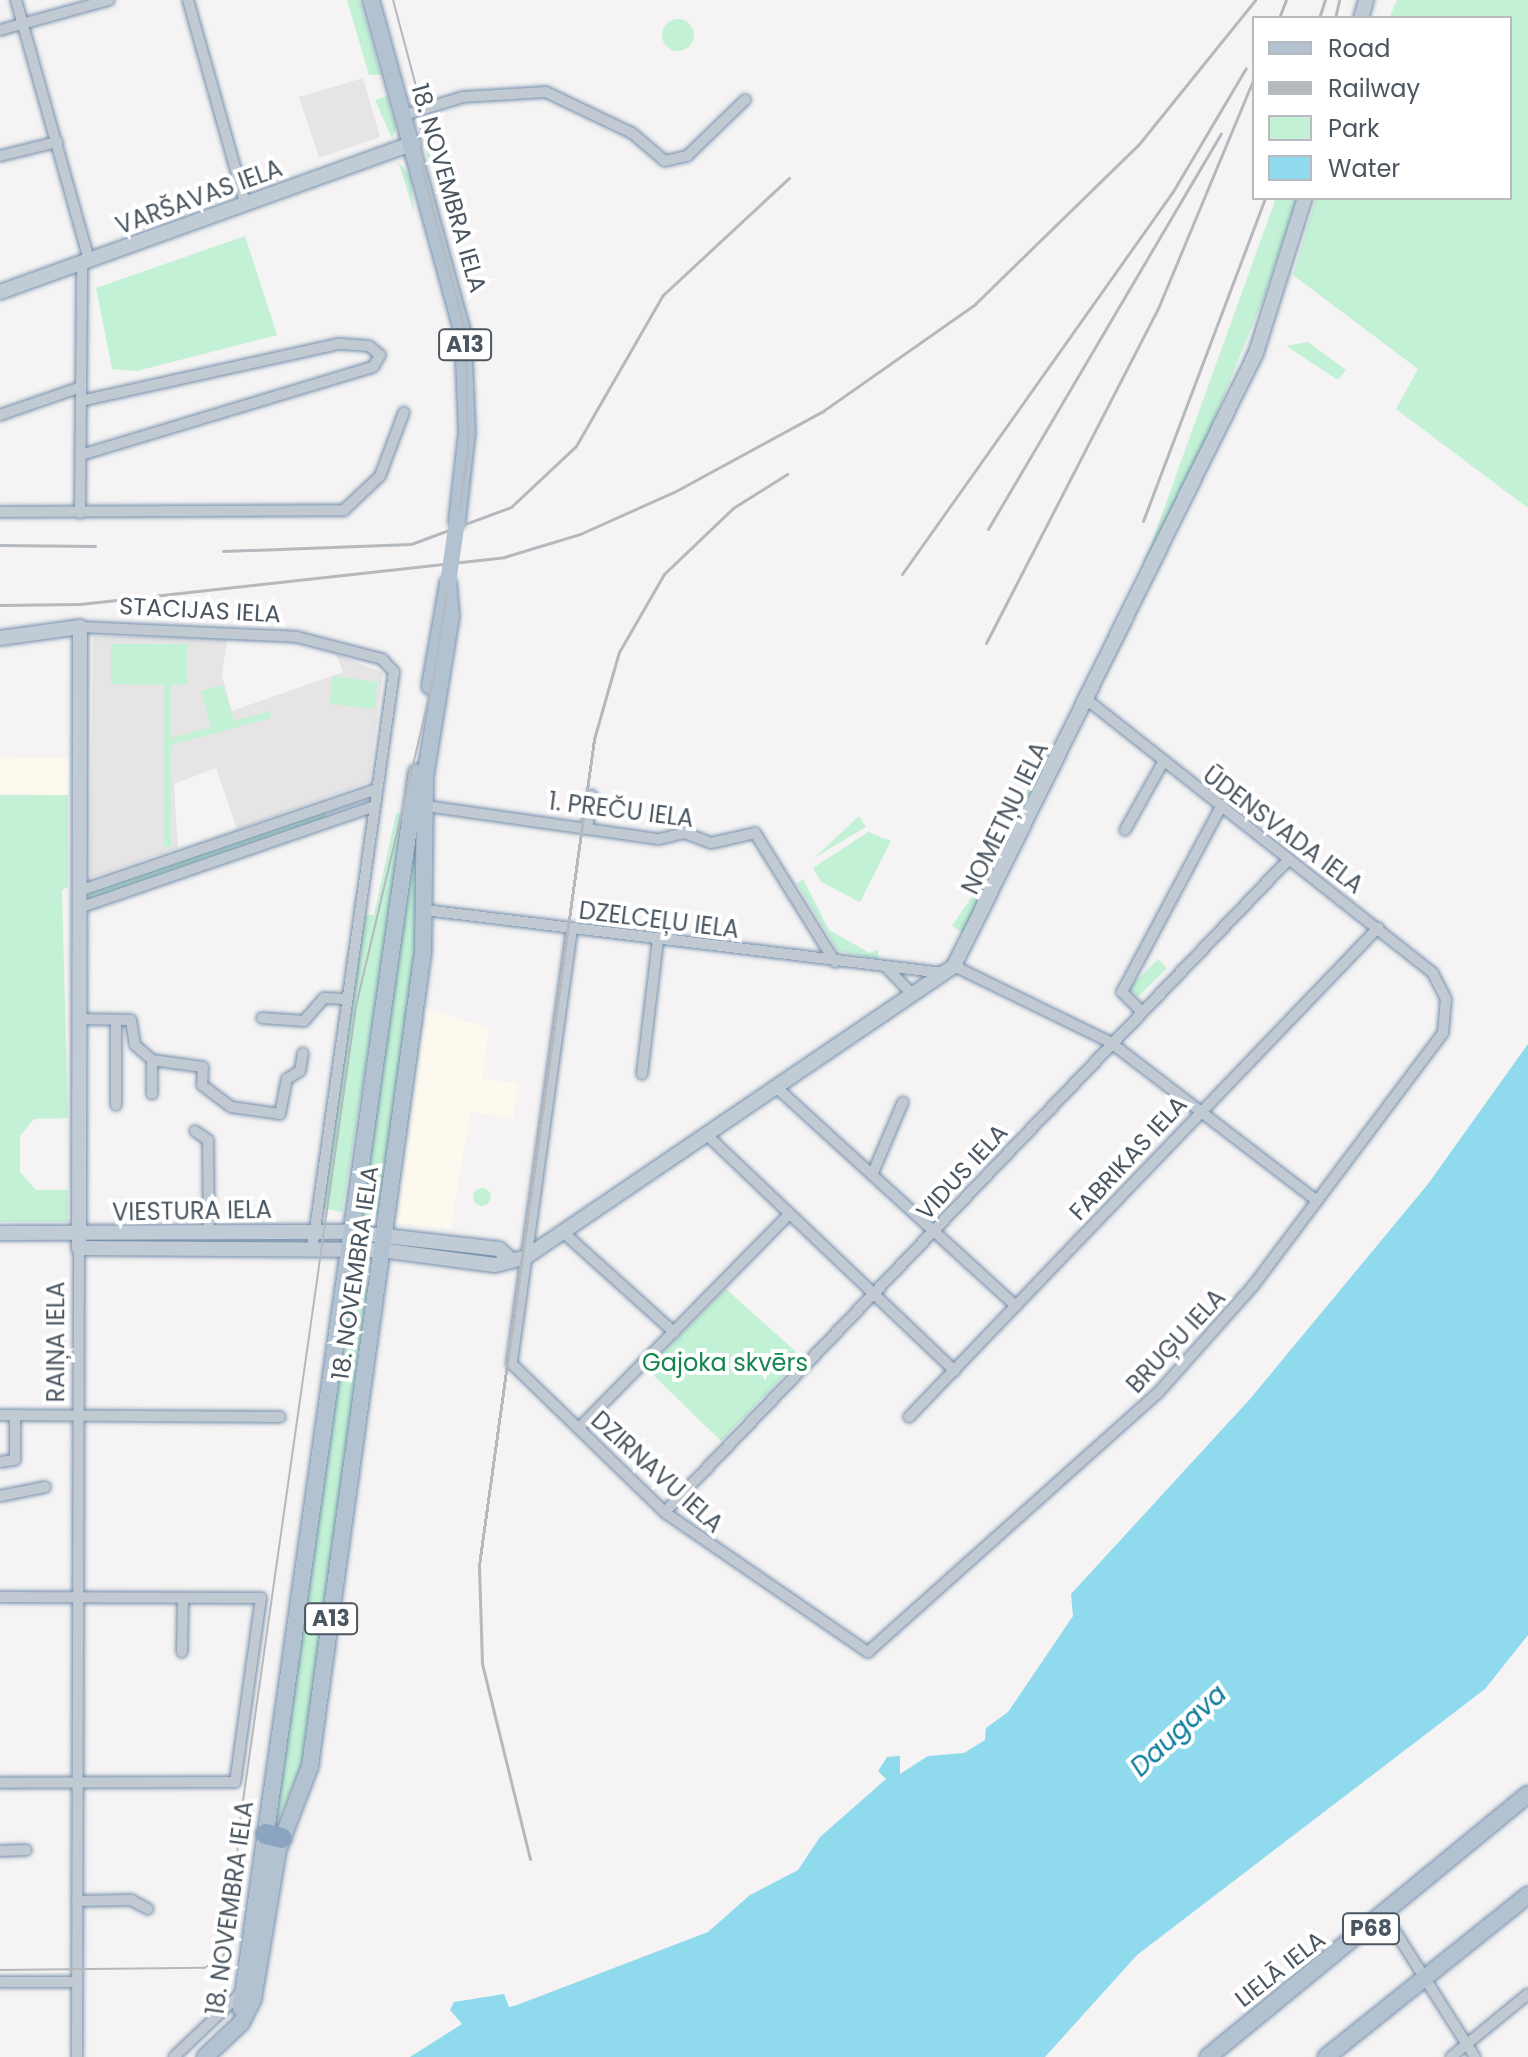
<!DOCTYPE html>
<meta charset="utf-8">
<style>
body{margin:0}
#map{position:relative;width:1528px;height:2057px;overflow:hidden;background:#f5f3f3;font-family:Poppins,sans-serif}
div>[style]{position:absolute}
[style*='--x']{left:calc(var(--x)*1px);top:calc(var(--y)*1px);width:calc(var(--w)*1px);rotate:calc(var(--a)*1deg)}
.commercial>*{inset:0;background:#fdf9ef}
.education>*{inset:0;background:#e6e4e5}
.green>*{inset:0;background:#c3f1d5}
.round{border-radius:50%}
.water>*{inset:0;background:#90daee}
.roads{filter:drop-shadow(0 0 2px #7690ad) drop-shadow(0 0 2px #7690ad)}
.street>*{height:10px;margin:-5px;padding:0 5px;transform-origin:5px;border-radius:5px;background:#c1cad2}
.secondary>*{height:14px;margin:-7px;padding:0 7px;transform-origin:7px;border-radius:7px;background:#c1cbd6}
.primary>*{height:16px;margin:-8px;padding:0 8px;transform-origin:8px;border-radius:8px;background:#b3c2d1}
.highway>*{height:20px;margin:-10px;padding:0 10px;transform-origin:10px;border-radius:10px;background:#8ba5c1}
.tram>*{height:2px;margin:-1px;padding:0 1px;transform-origin:1px;border-radius:1px;background:#b5b8bd}
.rail>*{height:3px;margin:-1.5px;padding:0 1.5px;transform-origin:1.5px;border-radius:1.5px;background:#b5b8bd}
.primary-bridge>*{height:16px;margin:-8px;padding:0 8px;transform-origin:8px;border-radius:8px;background:#b3c2d1}
span{translate:-50% -50%;white-space:nowrap;text-align:center;line-height:1.15;-webkit-text-stroke:8px #fff;paint-order:stroke}
.shield-label span{padding:2px 6px;background:#fff;border:2px solid;border-radius:6px;-webkit-text-stroke-width:0}
.shield-label{font-size:22px;color:#4a5661;font-weight:700}
.street-label{font-size:24px;color:#4a5661}
.park-label{font-size:24px;color:#17864f}
.water-label{font-size:26px;color:#0c7c9b;font-style:italic}
.legend{position:absolute;left:1252px;top:16px;width:260px;height:184px;box-sizing:border-box;background:#fff;border:2px solid #b7bbc0;margin:0;padding:10px 14px;list-style:none;font-size:24px;color:#4a5661}
.legend li{display:flex;align-items:center;gap:16px;height:40px}
.legend b{width:40px;border:2px solid #b7bbc0}
</style>
<div id="map">
<div class="commercial">
<div style="clip-path:polygon(0 757px,69px 758px,68px 795px,0 794px)"></div>
<div style="clip-path:polygon(426px 1009px,489px 1028px,482px 1078px,518px 1084px,513px 1118px,471px 1112px,450px 1229px,394px 1222px)"></div>
</div>
<div class="education">
<div style="clip-path:polygon(363px 78px,380px 137px,319px 158px,299px 97px)"></div>
<div style="clip-path:polygon(93px 636px,227px 639px,222px 676px,232px 711px,343px 672px,336px 654px,383px 673px,369px 782px,237px 829px,216px 768px,174px 784px,178px 848px,90px 878px)"></div>
</div>
<div class="green">
<div style="clip-path:polygon(347px 0,360px 0,381px 75px,369px 75px)"></div>
<div style="clip-path:polygon(1397px 0,1528px 0,1528px 508px,1396px 409px,1418px 369px,1293px 275px,1316px 198px,1510px 198px,1510px 18px,1389px 18px)"></div>
<div class="round" style="left:662px;top:19px;width:32px;height:32px"></div>
<div style="clip-path:polygon(387px 96px,396px 129px,392px 138px,375px 100px)"></div>
<div style="clip-path:polygon(430px 115px,428px 128px,431px 170px,421px 134px)"></div>
<div style="clip-path:polygon(398px 161px,411px 178px,414px 212px)"></div>
<div style="clip-path:polygon(1276px 198px,1297px 198px,1264px 297px,1180px 503px,1144px 564px)"></div>
<div style="clip-path:polygon(245px 236px,277px 335px,137px 371px,112px 369px,96px 288px)"></div>
<div style="clip-path:polygon(1308px 342px,1346px 370px,1338px 380px,1286px 346px)"></div>
<div style="clip-path:polygon(111px 644px,187px 644px,187px 684px,171px 685px,171px 738px,211px 727px,201px 691px,223px 685px,234px 721px,270px 711px,271px 718px,171px 745px,171px 847px,164px 846px,164px 685px,111px 684px)"></div>
<div style="clip-path:polygon(333px 676px,378px 682px,374px 709px,330px 704px)"></div>
<div style="clip-path:polygon(1039px 768px,1043px 770px,992px 867px,990px 861px)"></div>
<div style="clip-path:polygon(0 795px,68px 795px,68px 887px,62px 890px,68px 1118px,34px 1119px,20px 1136px,20px 1172px,36px 1190px,68px 1190px,68px 1222px,0 1222px)"></div>
<div style="clip-path:polygon(325px 811px,327px 817px,90px 899px,90px 892px)"></div>
<div style="clip-path:polygon(396px 813px,406px 815px,342px 1212px,319px 1208px,365px 915px,374px 915px)"></div>
<div style="clip-path:polygon(420px 816px,419px 924px,380px 1217px,358px 1215px)"></div>
<div style="clip-path:polygon(859px 816px,866px 827px,814px 858px)"></div>
<div style="clip-path:polygon(868px 832px,891px 841px,860px 902px,821px 882px,813px 868px)"></div>
<div style="clip-path:polygon(976px 878px,986px 885px,963px 933px,952px 926px,980px 884px)"></div>
<div style="clip-path:polygon(803px 879px,829px 930px,870px 953px,878px 949px,879px 959px,838px 951px,797px 884px)"></div>
<div style="clip-path:polygon(1158px 959px,1167px 968px,1138px 997px,1129px 988px)"></div>
<div class="round" style="left:473px;top:1188px;width:18px;height:18px"></div>
<div style="clip-path:polygon(374px 1267px,306px 1755px,274px 1829px,354px 1271px,352px 1288px,365px 1290px)"></div>
<div style="clip-path:polygon(726px 1289px,802px 1357px,721px 1441px,647px 1369px)"></div>
</div>
<div class="water">
<div style="clip-path:polygon(1528px 1044px,1528px 1635px,1485px 1689px,1137px 1955px,1045px 2057px,410px 2057px,462px 2024px,450px 2010px,454px 2002px,504px 1994px,509px 2007px,517px 2005px,708px 1932px,750px 1895px,798px 1870px,820px 1837px,886px 1779px,878px 1771px,887px 1757px,900px 1756px,900px 1774px,928px 1756px,964px 1753px,985px 1740px,986px 1728px,1008px 1712px,1073px 1616px,1071px 1594px,1250px 1399px,1428px 1184px)"></div>
</div>
<div class="roads">
<div class="street">
<div style="--x:16;--y:0;--w:270;--a:74.3"></div>
<div style="--x:188;--y:0;--w:211;--a:74.3"></div>
<div style="--x:0;--y:30;--w:113;--a:-15.4"></div>
<div style="--x:404;--y:115;--w:62;--a:-17"></div>
<div style="--x:463;--y:97;--w:83;--a:-3.4"></div>
<div style="--x:546;--y:92;--w:95;--a:25.5"></div>
<div style="--x:632;--y:133;--w:43;--a:40.3"></div>
<div style="--x:665;--y:161;--w:23;--a:-13"></div>
<div style="--x:687;--y:156;--w:81;--a:-44"></div>
<div style="--x:0;--y:156;--w:59;--a:-13.8"></div>
<div style="--x:0;--y:415;--w:86;--a:-19.1"></div>
<div style="--x:81;--y:455;--w:305;--a:-16.8"></div>
<div style="--x:373;--y:367;--w:14;--a:-60"></div>
<div style="--x:380;--y:355;--w:14;--a:-141"></div>
<div style="--x:369;--y:346;--w:31;--a:-176"></div>
<div style="--x:338;--y:344;--w:263;--a:167.5"></div>
<div style="--x:0;--y:512;--w:344;--a:-0.3"></div>
<div style="--x:344;--y:510;--w:50;--a:-43.4"></div>
<div style="--x:380;--y:476;--w:68;--a:-69.4"></div>
<div style="--x:80;--y:513;--w:251;--a:-89.5"></div>
<div style="--x:80;--y:627;--w:217;--a:2.6"></div>
<div style="--x:297;--y:637;--w:88;--a:14.5"></div>
<div style="--x:382;--y:659;--w:18;--a:47"></div>
<div style="--x:394;--y:672;--w:584;--a:98.07"></div>
<div style="--x:426;--y:806;--w:235;--a:8.1"></div>
<div style="--x:659;--y:839;--w:27;--a:-13"></div>
<div style="--x:685;--y:833;--w:28;--a:21"></div>
<div style="--x:711;--y:843;--w:45;--a:-12.8"></div>
<div style="--x:755;--y:833;--w:152;--a:58.2"></div>
<div style="--x:587;--y:829;--w:34;--a:-82"></div>
<div style="--x:1125;--y:830;--w:76;--a:-60.7"></div>
<div style="--x:79;--y:891;--w:315;--a:-18.9"></div>
<div style="--x:79;--y:908;--w:313;--a:-19"></div>
<div style="--x:425;--y:910;--w:522;--a:6.93"></div>
<div style="--x:572;--y:929;--w:439;--a:97.9"></div>
<div style="--x:512;--y:1364;--w:216;--a:44.1"></div>
<div style="--x:667;--y:1514;--w:244;--a:34.5"></div>
<div style="--x:868;--y:1652;--w:387;--a:-41.8"></div>
<div style="--x:1157;--y:1394;--w:144;--a:-48.4"></div>
<div style="--x:1253;--y:1286;--w:316;--a:-53.1"></div>
<div style="--x:1443;--y:1033;--w:34;--a:-85"></div>
<div style="--x:1446;--y:999;--w:29;--a:-117"></div>
<div style="--x:1433;--y:973;--w:441;--a:-141.7"></div>
<div style="--x:954;--y:966;--w:174;--a:26"></div>
<div style="--x:1110;--y:1042;--w:261;--a:37.5"></div>
<div style="--x:888;--y:969;--w:35;--a:46"></div>
<div style="--x:1141;--y:1011;--w:27;--a:-135"></div>
<div style="--x:1122;--y:992;--w:212;--a:-61.9"></div>
<div style="--x:262;--y:1018;--w:42;--a:4.1"></div>
<div style="--x:304;--y:1021;--w:30;--a:-49"></div>
<div style="--x:324;--y:998;--w:20;--a:3"></div>
<div style="--x:79;--y:1019;--w:52;--a:1.1"></div>
<div style="--x:131;--y:1020;--w:25;--a:81"></div>
<div style="--x:135;--y:1045;--w:23;--a:41"></div>
<div style="--x:152;--y:1060;--w:51;--a:7.8"></div>
<div style="--x:203;--y:1067;--w:18;--a:93"></div>
<div style="--x:202;--y:1085;--w:36;--a:37"></div>
<div style="--x:231;--y:1107;--w:49;--a:8.1"></div>
<div style="--x:280;--y:1114;--w:36;--a:-79"></div>
<div style="--x:287;--y:1079;--w:15;--a:-32"></div>
<div style="--x:300;--y:1071;--w:18;--a:-81"></div>
<div style="--x:642;--y:1074;--w:135;--a:-83.2"></div>
<div style="--x:776;--y:1087;--w:325;--a:42.4"></div>
<div style="--x:152;--y:1094;--w:34;--a:-90"></div>
<div style="--x:116;--y:1105;--w:85;--a:-90"></div>
<div style="--x:195;--y:1131;--w:16;--a:35"></div>
<div style="--x:208;--y:1140;--w:93;--a:89.4"></div>
<div style="--x:707;--y:1135;--w:342;--a:43.6"></div>
<div style="--x:872;--y:1175;--w:79;--a:-67"></div>
<div style="--x:565;--y:1234;--w:147;--a:42"></div>
<div style="--x:0;--y:1415;--w:280;--a:0.4"></div>
<div style="--x:909;--y:1417;--w:678;--a:-46.2"></div>
<div style="--x:579;--y:1428;--w:298;--a:-45.5"></div>
<div style="--x:0;--y:1462;--w:15;--a:-8"></div>
<div style="--x:15;--y:1460;--w:45;--a:-90"></div>
<div style="--x:0;--y:1496;--w:46;--a:-11.3"></div>
<div style="--x:665;--y:1512;--w:903;--a:-46.3"></div>
<div style="--x:0;--y:1597;--w:261;--a:0.2"></div>
<div style="--x:261;--y:1598;--w:186;--a:98"></div>
<div style="--x:235;--y:1782;--w:235;--a:179.8"></div>
<div style="--x:182;--y:1652;--w:54;--a:-88.9"></div>
<div style="--x:0;--y:1851;--w:26;--a:-2"></div>
<div style="--x:77;--y:1901;--w:54;--a:-1.1"></div>
<div style="--x:131;--y:1900;--w:19;--a:28"></div>
<div style="--x:1386;--y:1917;--w:166;--a:57.6"></div>
<div style="--x:0;--y:1982;--w:76;--a:0"></div>
<div style="--x:77;--y:2057;--w:809;--a:-89.86"></div>
<div style="--x:174;--y:2057;--w:90;--a:-43.6"></div>
<div style="--x:1451;--y:2057;--w:99;--a:-39.3"></div>
</div>
<div class="secondary">
<div style="--x:1361;--y:18;--w:19;--a:-74"></div>
<div style="--x:0;--y:292;--w:439;--a:-19.8"></div>
<div style="--x:0;--y:638;--w:81;--a:-7.8"></div>
<div style="--x:80;--y:627;--w:621;--a:90.09"></div>
<div style="--x:79;--y:1248;--w:302;--a:0.4"></div>
<div style="--x:381;--y:1250;--w:115;--a:7.5"></div>
<div style="--x:495;--y:1265;--w:32;--a:-14"></div>
<div style="--x:526;--y:1257;--w:518;--a:-34.21"></div>
<div style="--x:954;--y:966;--w:683;--a:-63.77"></div>
<div style="--x:1256;--y:353;--w:163;--a:-72.5"></div>
<div style="--x:0;--y:1233;--w:350;--a:-0.2"></div>
<div style="--x:350;--y:1232;--w:150;--a:6.5"></div>
<div style="--x:499;--y:1249;--w:13;--a:42"></div>
</div>
<div class="primary">
<div style="--x:371;--y:0;--w:346;--a:74.6"></div>
<div style="--x:463;--y:334;--w:98;--a:87.7"></div>
<div style="--x:467;--y:432;--w:90;--a:96.4"></div>
<div style="--x:430;--y:686;--w:104;--a:-80"></div>
<div style="--x:241;--y:2008;--w:1248;--a:-81.9"></div>
<div style="--x:205;--y:2057;--w:50;--a:-43.4"></div>
<div style="--x:241;--y:2023;--w:27;--a:-63"></div>
<div style="--x:253;--y:1999;--w:151;--a:-80.5"></div>
<div style="--x:278;--y:1850;--w:90;--a:-69.1"></div>
<div style="--x:310;--y:1766;--w:822;--a:-82.1"></div>
<div style="--x:423;--y:952;--w:175;--a:-89.3"></div>
<div style="--x:425;--y:777;--w:163;--a:-80.8"></div>
<div style="--x:451;--y:616;--w:33;--a:-95"></div>
<div style="--x:1208;--y:2057;--w:414;--a:-39.4"></div>
<div style="--x:1326;--y:2057;--w:259;--a:-38.7"></div>
</div>
<div class="highway">
<div style="--x:266;--y:1834;--w:16;--a:14"></div>
</div>
</div>
<div class="tram">
<div style="--x:0;--y:1970;--w:204;--a:-0.6"></div>
<div style="--x:204;--y:1968;--w:21;--a:-29"></div>
<div style="--x:222;--y:1958;--w:28;--a:-64"></div>
<div style="--x:234;--y:1933;--w:97;--a:-87.6"></div>
<div style="--x:238;--y:1836;--w:838;--a:-81.91"></div>
<div style="--x:356;--y:1006;--w:338;--a:-76.7"></div>
<div style="--x:434;--y:677;--w:229;--a:-81.4"></div>
<div style="--x:468;--y:451;--w:116;--a:-91"></div>
<div style="--x:466;--y:335;--w:166;--a:-104.6"></div>
<div style="--x:424;--y:174;--w:84;--a:-94.8"></div>
<div style="--x:417;--y:90;--w:93;--a:-104.9"></div>
</div>
<div class="rail">
<div style="--x:1279;--y:18;--w:19;--a:-69"></div>
<div style="--x:1319;--y:18;--w:19;--a:-72"></div>
<div style="--x:1335;--y:18;--w:18;--a:-77"></div>
<div style="--x:1143;--y:521;--w:345;--a:-69.3"></div>
<div style="--x:988;--y:529;--w:459;--a:-59.5"></div>
<div style="--x:0;--y:545;--w:95;--a:0.6"></div>
<div style="--x:223;--y:551;--w:188;--a:-2.1"></div>
<div style="--x:411;--y:544;--w:107;--a:-20.3"></div>
<div style="--x:511;--y:507;--w:89;--a:-43.2"></div>
<div style="--x:576;--y:446;--w:174;--a:-60.1"></div>
<div style="--x:663;--y:295;--w:172;--a:-42.9"></div>
<div style="--x:902;--y:574;--w:467;--a:-54.7"></div>
<div style="--x:1172;--y:193;--w:145;--a:-59.4"></div>
<div style="--x:0;--y:605;--w:80;--a:-0.7"></div>
<div style="--x:80;--y:604;--w:427;--a:-6.3"></div>
<div style="--x:504;--y:557;--w:79;--a:-16.8"></div>
<div style="--x:580;--y:534;--w:103;--a:-24.1"></div>
<div style="--x:674;--y:492;--w:170;--a:-28.5"></div>
<div style="--x:823;--y:411;--w:186;--a:-35.1"></div>
<div style="--x:975;--y:304;--w:229;--a:-44.3"></div>
<div style="--x:1139;--y:144;--w:185;--a:-51.1"></div>
<div style="--x:986;--y:643;--w:379;--a:-62.8"></div>
<div style="--x:1159;--y:306;--w:247;--a:-67.4"></div>
<div style="--x:530;--y:1859;--w:202;--a:-103.8"></div>
<div style="--x:482;--y:1663;--w:98;--a:-91.8"></div>
<div style="--x:479;--y:1565;--w:834;--a:-82.07"></div>
<div style="--x:594;--y:739;--w:91;--a:-74"></div>
<div style="--x:619;--y:652;--w:90;--a:-60"></div>
<div style="--x:664;--y:574;--w:95;--a:-43.7"></div>
<div style="--x:733;--y:508;--w:64;--a:-32.2"></div>
</div>
<div class="primary-bridge">
<div style="--x:448;--y:583;--w:63;--a:-81.7"></div>
</div>
<div class="shield-label">
<span style="left:465px;top:345px">A13</span>
<span style="left:331px;top:1619px">A13</span>
<span style="left:1371px;top:1929px">P68</span>
</div>
<div class="street-label">
<span style="left:449px;top:188px;rotate:74deg">18. NOVEMBRA IELA</span>
<span style="left:199px;top:197px;rotate:-20deg">VARŠAVAS IELA</span>
<span style="left:200px;top:610px;rotate:3deg">STACIJAS IELA</span>
<span style="left:621px;top:810px;rotate:7deg">1. PREČU IELA</span>
<span style="left:1005px;top:818px;rotate:-64deg">NOMETŅU IELA</span>
<span style="left:1283px;top:830px;rotate:37deg">ŪDENSVADA IELA</span>
<span style="left:659px;top:920px;rotate:7deg">DZELCEĻU IELA</span>
<span style="left:1128px;top:1158px;rotate:-47deg">FABRIKAS IELA</span>
<span style="left:962px;top:1172px;rotate:-47deg">VIDUS IELA</span>
<span style="left:192px;top:1211px;rotate:-1deg">VIESTURA IELA</span>
<span style="left:355px;top:1273px;rotate:-82deg">18. NOVEMBRA IELA</span>
<span style="left:1176px;top:1341px;rotate:-47deg">BRUĢU IELA</span>
<span style="left:56px;top:1342px;rotate:-90deg">RAIŅA IELA</span>
<span style="left:657px;top:1472px;rotate:42deg">DZIRNAVU IELA</span>
<span style="left:230px;top:1908px;rotate:-82deg">18. NOVEMBRA IELA</span>
<span style="left:1280px;top:1969px;rotate:-38deg">LIELĀ IELA</span>
</div>
<div class="park-label">
<span style="left:725px;top:1363px">Gajoka skvērs</span>
</div>
<div class="water-label">
<span style="left:1179px;top:1731px;rotate:-43deg">Daugava</span>
</div>
<ul class="legend">
<li><b style="height:10px;background:#b3c2d1"></b>Road</li>
<li><b style="height:10px;background:#b5b8bd"></b>Railway</li>
<li><b style="height:22px;background:#c3f1d5"></b>Park</li>
<li><b style="height:22px;background:#90daee"></b>Water</li>
</ul>
</div>
